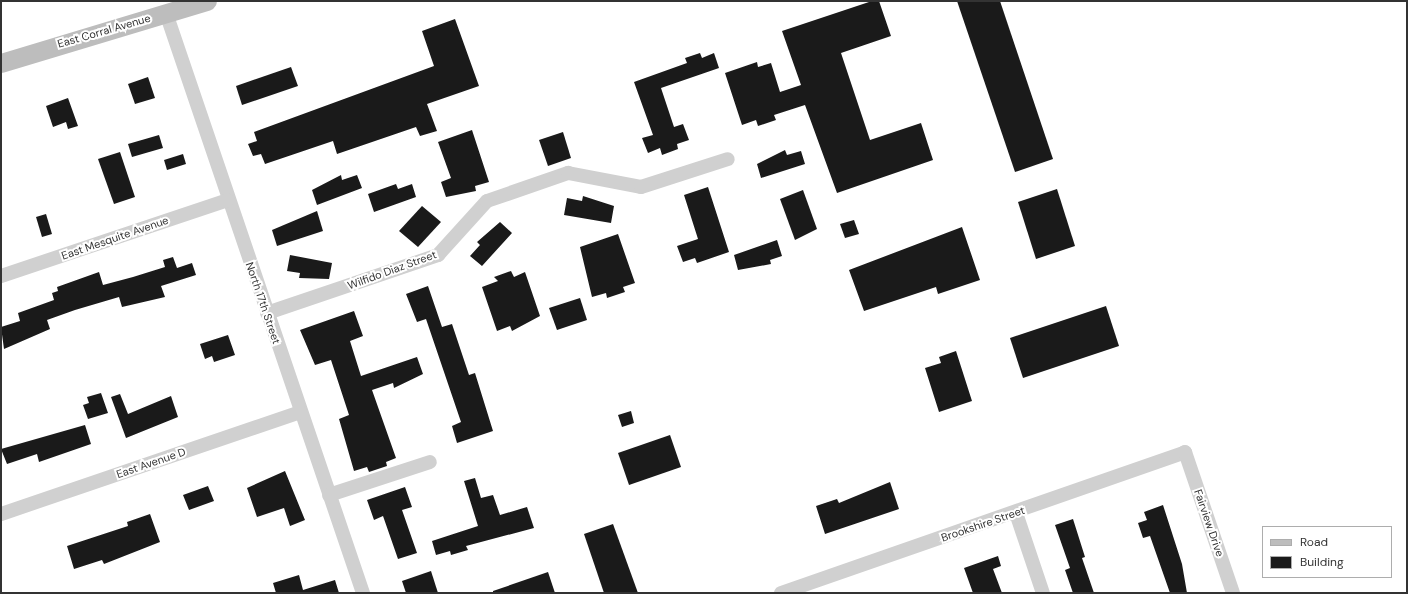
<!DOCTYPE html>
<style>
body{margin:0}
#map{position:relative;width:1408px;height:594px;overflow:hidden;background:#fff;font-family:"DM Sans",sans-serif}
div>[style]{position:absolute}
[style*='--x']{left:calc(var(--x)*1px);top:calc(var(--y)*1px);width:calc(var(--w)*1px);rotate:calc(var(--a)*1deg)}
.building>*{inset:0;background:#1a1a1a}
.minor>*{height:14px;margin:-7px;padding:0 7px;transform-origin:7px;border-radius:7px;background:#d0d0d0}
.secondary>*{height:19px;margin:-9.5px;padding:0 9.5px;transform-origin:9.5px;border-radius:9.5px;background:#bdbdbd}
span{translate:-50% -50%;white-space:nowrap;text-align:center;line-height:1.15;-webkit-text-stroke:4px #fff;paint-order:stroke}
.street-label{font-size:11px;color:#333}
.frame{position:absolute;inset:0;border:2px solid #333;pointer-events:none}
.legend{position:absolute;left:1262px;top:526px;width:130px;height:52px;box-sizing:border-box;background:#fff;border:1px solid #adadad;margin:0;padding:5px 7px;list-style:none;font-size:12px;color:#333}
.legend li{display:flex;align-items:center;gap:8px;height:20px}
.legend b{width:20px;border:1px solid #adadad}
</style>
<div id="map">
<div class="building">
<div style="clip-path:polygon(872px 1px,879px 1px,891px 36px,841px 53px,870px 140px,921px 123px,933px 160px,837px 193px,805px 105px,774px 115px,776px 120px,758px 126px,756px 120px,742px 125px,725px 73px,757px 62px,758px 67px,771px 63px,780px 92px,801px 85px,782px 31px)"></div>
<div style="clip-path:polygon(957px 1px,1000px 1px,1053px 159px,1015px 172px)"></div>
<div style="clip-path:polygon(455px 19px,479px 86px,427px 104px,437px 131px,420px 136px,416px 127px,337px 154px,333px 141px,265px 164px,261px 154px,253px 156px,248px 144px,257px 141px,254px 132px,434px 66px,422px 31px)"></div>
<div style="clip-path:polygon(700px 53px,702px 58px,714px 53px,719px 68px,661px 88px,674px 127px,683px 124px,689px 140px,677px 144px,678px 149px,662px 155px,660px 148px,648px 153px,642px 138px,653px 135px,634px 82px,687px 63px,685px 58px)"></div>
<div style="clip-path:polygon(291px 67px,298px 86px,242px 105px,236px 86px)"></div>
<div style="clip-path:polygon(148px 77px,155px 98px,135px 104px,128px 84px)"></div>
<div style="clip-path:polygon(68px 98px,78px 126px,68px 129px,66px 122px,53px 127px,46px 106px)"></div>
<div style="clip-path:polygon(472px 130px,489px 182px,475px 186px,476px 191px,446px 197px,441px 182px,451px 178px,438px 142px)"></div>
<div style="clip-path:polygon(563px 132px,571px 158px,548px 166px,539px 140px)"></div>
<div style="clip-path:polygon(159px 135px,163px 148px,132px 157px,128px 144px)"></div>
<div style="clip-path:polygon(785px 150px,787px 155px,801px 151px,805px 164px,761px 178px,757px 164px)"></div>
<div style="clip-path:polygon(120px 152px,135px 197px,114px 204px,98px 159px)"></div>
<div style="clip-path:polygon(183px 154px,186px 164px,167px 170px,164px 160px)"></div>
<div style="clip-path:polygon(341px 175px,342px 180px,357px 175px,362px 188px,317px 205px,312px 190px)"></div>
<div style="clip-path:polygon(396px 184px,398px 189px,412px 184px,416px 197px,374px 212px,368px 194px)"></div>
<div style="clip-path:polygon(708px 187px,729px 252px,697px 263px,695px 258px,683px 262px,677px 246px,698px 239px,684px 195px)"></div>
<div style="clip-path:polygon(1057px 189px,1075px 246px,1036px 259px,1018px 202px)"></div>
<div style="clip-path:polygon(803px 190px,817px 229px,795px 240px,780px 199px)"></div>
<div style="clip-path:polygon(583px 196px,614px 206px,611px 223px,564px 215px,567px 198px,582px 201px)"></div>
<div style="clip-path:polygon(422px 206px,441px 222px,418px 247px,399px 231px)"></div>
<div style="clip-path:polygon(317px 211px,323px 231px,277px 246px,272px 230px)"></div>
<div style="clip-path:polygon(46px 214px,52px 234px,42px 237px,36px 217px)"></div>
<div style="clip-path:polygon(854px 220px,859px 234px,845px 238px,840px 224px)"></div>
<div style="clip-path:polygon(500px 222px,512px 233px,482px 266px,470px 256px,480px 245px,477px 242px)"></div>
<div style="clip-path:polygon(962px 227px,980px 280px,938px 294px,936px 287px,864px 311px,849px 270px)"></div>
<div style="clip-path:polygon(618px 234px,635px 283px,623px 287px,625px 292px,607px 298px,606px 293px,592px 297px,580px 247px)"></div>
<div style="clip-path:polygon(777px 240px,782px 256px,770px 260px,771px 264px,738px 270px,734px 255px)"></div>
<div style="clip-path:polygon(290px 255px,332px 263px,329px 279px,299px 278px,300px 273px,287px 271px)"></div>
<div style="clip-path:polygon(173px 257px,177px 268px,192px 263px,196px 275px,161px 286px,165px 297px,122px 307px,119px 297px,75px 310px,47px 320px,50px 329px,4px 349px,1px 327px,20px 321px,18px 313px,54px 300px,52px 293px,58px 291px,57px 287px,99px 272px,103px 285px,133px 277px,165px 267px,163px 260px)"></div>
<div style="clip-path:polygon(511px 271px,514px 277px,525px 272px,540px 316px,512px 331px,510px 326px,497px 331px,482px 287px,498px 281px,494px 277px)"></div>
<div style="clip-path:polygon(428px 286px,442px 327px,452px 324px,469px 375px,475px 373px,493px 431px,457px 443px,452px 426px,461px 422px,426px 319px,417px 322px,406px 294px)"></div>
<div style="clip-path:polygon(580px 298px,587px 320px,557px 330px,549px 308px)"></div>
<div style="clip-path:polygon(1106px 306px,1119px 346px,1023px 378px,1010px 338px)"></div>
<div style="clip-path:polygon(354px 311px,363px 336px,350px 341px,361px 376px,417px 357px,423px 374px,394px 388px,393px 383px,372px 390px,396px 458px,386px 462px,387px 466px,369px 472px,367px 467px,354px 471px,339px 419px,349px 415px,331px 360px,315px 365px,300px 330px)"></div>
<div style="clip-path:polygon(228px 335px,235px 355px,214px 362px,212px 356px,205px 359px,200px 344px)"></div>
<div style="clip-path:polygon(956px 351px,972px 401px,939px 412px,925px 368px,941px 363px,939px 357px)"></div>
<div style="clip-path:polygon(101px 393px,108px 413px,88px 419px,83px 405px,89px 403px,87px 397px)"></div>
<div style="clip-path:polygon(120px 394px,128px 414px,171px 396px,178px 417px,126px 438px,111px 397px)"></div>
<div style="clip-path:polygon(631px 411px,634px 423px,622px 427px,618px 415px)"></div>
<div style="clip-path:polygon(85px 425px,91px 444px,39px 462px,37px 454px,7px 464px,1px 449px)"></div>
<div style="clip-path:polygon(670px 435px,681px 467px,629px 485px,618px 453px)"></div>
<div style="clip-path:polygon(285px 471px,305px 520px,290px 526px,284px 508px,257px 517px,247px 488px)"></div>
<div style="clip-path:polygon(475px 478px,481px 498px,493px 495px,500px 515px,527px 507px,534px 528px,466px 546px,468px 550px,451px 555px,450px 551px,436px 555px,432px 541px,478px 526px,464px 481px)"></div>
<div style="clip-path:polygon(890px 482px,899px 509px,825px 534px,816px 506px,837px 499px,839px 503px)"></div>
<div style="clip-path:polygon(208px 486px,214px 501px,189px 510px,183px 495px)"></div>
<div style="clip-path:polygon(405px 487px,412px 507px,402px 510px,417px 553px,398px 559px,383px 516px,374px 520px,367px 500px)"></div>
<div style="clip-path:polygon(1163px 505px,1182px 564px,1187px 593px,1170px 593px,1150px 536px,1143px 538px,1138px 523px,1147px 520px,1144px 512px)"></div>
<div style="clip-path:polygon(150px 514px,160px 542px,104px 564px,102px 560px,74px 569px,67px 546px,128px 526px,127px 522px)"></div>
<div style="clip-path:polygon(1073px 519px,1085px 557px,1082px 558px,1094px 593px,1073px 593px,1065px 570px,1070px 568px,1055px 525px)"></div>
<div style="clip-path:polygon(613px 524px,638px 593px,604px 593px,584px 534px)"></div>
<div style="clip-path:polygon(998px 556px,1001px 566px,993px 569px,1002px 593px,973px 593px,964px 568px)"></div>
<div style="clip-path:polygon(431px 571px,438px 593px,406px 593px,402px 581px)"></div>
<div style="clip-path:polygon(548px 572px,555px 593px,493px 593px,493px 591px)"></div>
<div style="clip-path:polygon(299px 575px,303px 590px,335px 580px,339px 593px,276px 593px,273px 583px)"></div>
</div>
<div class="minor">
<div style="--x:166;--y:13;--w:613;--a:71.24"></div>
<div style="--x:1;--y:276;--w:239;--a:-18.5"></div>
<div style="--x:267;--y:313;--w:181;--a:-18.7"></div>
<div style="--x:438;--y:255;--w:73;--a:-47.8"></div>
<div style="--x:487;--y:201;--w:86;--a:-19.1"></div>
<div style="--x:568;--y:173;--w:74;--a:10.9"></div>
<div style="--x:641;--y:187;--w:91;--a:-17.8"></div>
<div style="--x:329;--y:495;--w:106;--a:-18.1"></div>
<div style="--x:1016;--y:513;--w:84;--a:71.4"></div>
<div style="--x:1;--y:514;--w:316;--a:-18.8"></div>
<div style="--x:781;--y:593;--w:428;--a:-19.2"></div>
<div style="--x:1185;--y:452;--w:149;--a:71.2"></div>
</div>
<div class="secondary">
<div style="--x:1;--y:63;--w:215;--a:-16.8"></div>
</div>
<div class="street-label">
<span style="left:104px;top:31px;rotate:-16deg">East Corral Avenue</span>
<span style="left:115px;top:238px;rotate:-19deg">East Mesquite Avenue</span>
<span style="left:392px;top:270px;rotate:-20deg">Wilfido Diaz Street</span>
<span style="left:263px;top:303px;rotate:71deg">North 17th Street</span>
<span style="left:151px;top:463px;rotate:-19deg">East Avenue D</span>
<span style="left:1209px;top:523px;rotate:71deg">Fairview Drive</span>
<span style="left:983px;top:524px;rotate:-19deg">Brookshire Street</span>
</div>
<div class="frame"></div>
<ul class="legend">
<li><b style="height:5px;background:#bdbdbd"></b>Road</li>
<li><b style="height:11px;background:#1a1a1a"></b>Building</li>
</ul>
</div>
